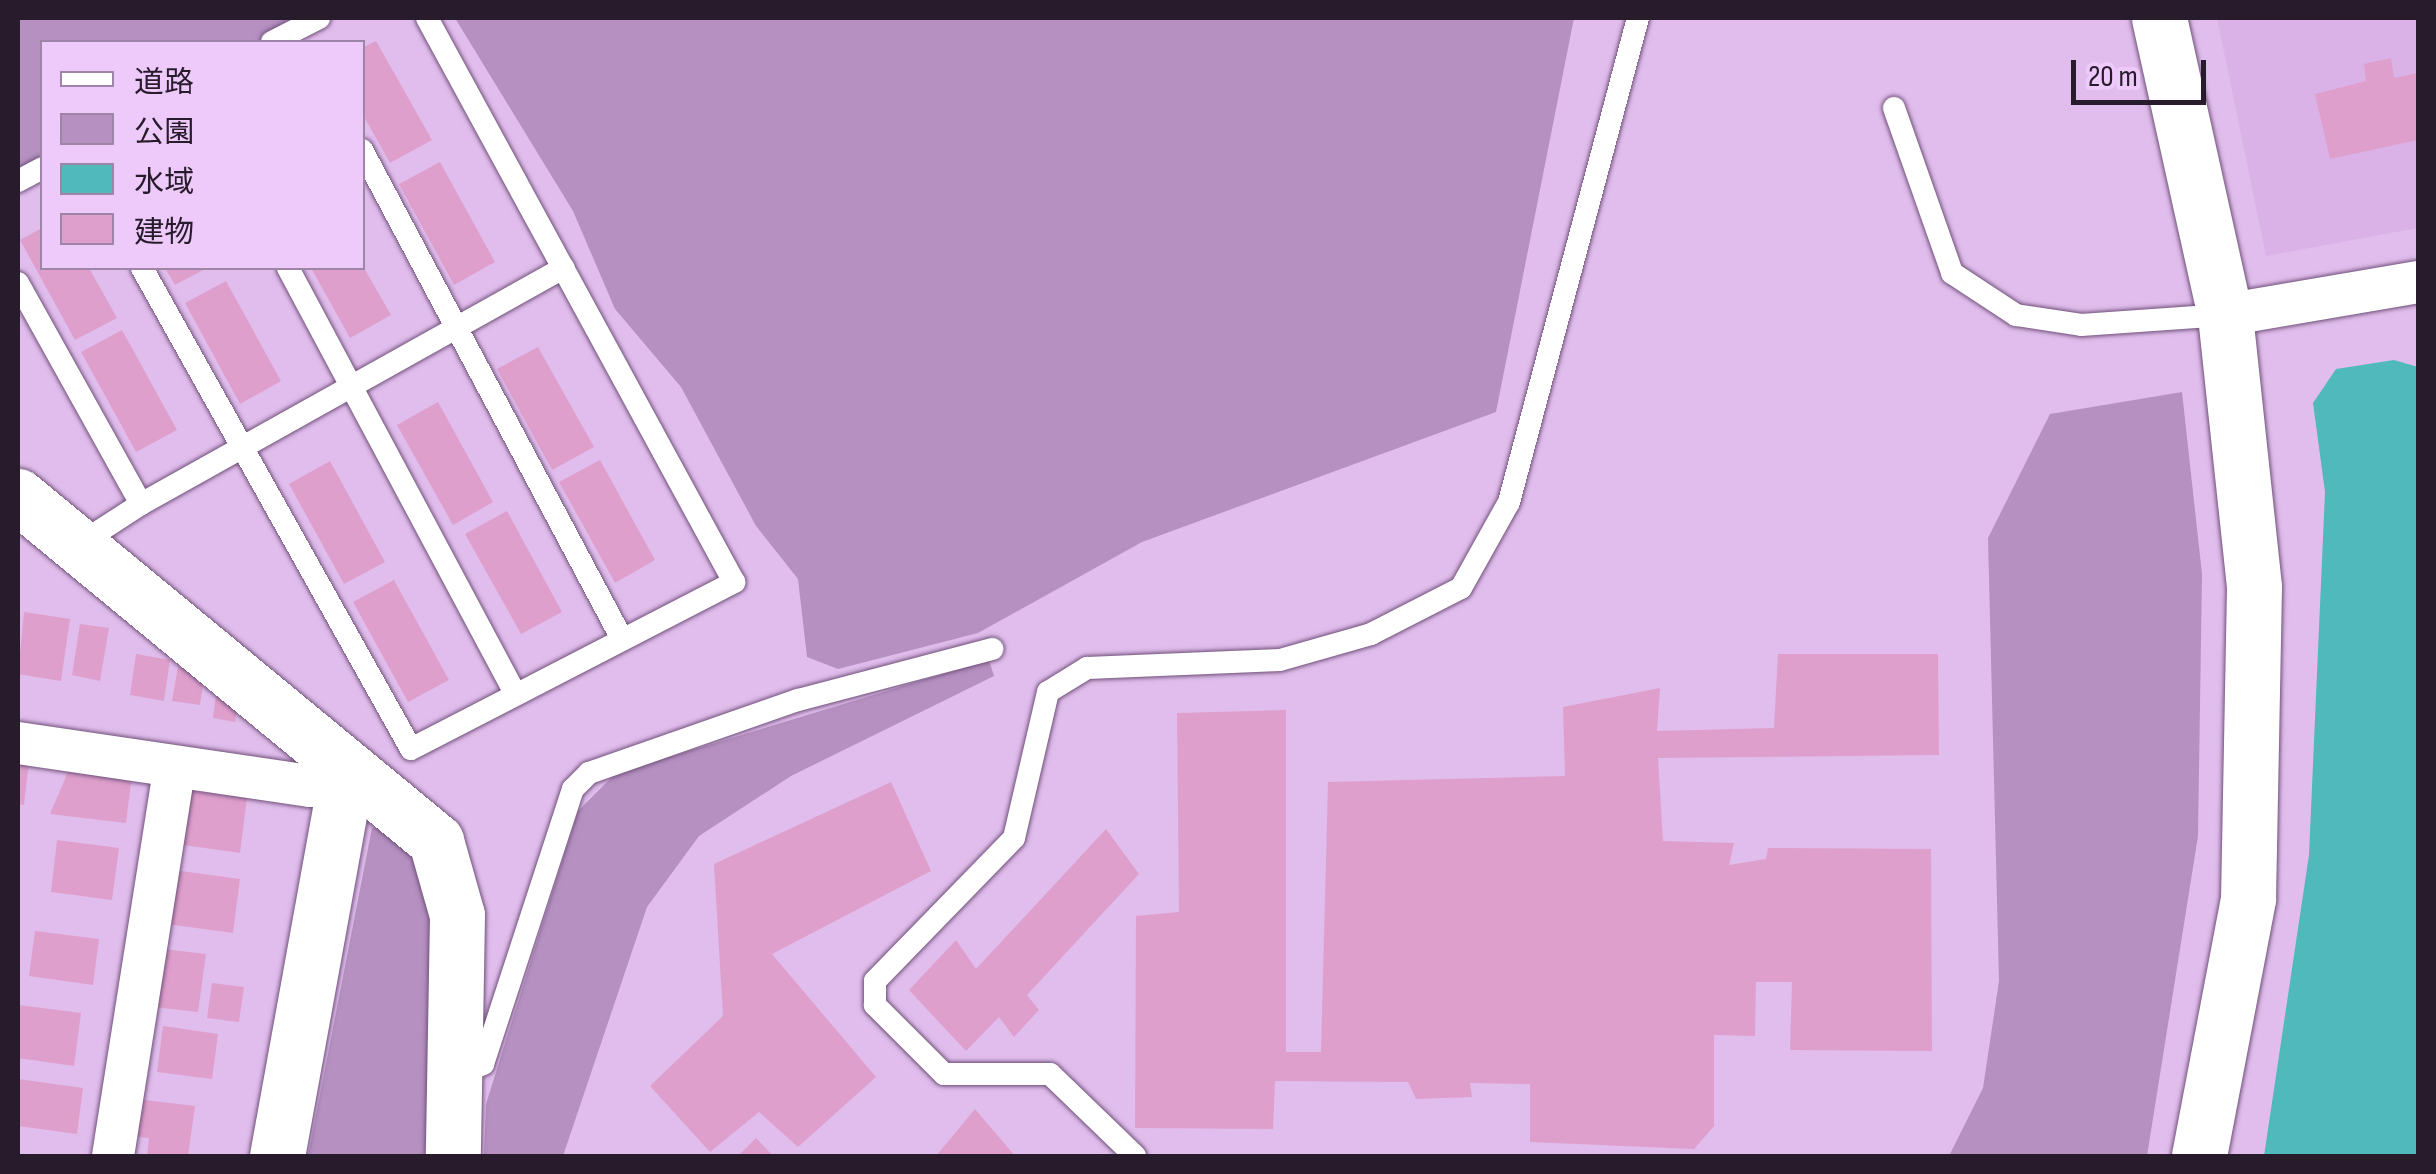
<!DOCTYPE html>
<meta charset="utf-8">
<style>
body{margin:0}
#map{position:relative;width:2436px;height:1174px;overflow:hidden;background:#e0bdec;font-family:"Sofia Sans Condensed","Noto Sans JP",sans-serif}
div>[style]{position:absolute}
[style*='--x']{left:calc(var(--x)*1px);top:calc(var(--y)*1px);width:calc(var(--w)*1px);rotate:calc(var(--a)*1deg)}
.built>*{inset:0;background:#dab2e7}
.green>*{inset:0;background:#b590c1}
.water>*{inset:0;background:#50b9bc}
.building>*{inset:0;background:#df9fcc}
.roads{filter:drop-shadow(0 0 2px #70517a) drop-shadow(0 0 2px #70517a)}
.lane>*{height:22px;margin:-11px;padding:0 11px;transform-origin:11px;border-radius:11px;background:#fff}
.street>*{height:42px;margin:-21px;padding:0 21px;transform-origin:21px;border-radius:21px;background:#fff}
.secondary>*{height:55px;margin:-27.5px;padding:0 27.5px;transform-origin:27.5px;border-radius:27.5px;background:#fff}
span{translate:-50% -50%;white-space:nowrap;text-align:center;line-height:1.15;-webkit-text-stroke:8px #edcaf9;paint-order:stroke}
.frame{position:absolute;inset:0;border:20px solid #281b2c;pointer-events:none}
.legend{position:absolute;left:40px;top:40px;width:325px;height:230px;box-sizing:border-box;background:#edcaf9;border:2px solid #9e84a7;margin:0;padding:12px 18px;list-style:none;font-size:30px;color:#281b2c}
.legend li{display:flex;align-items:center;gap:20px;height:50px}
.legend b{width:50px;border:2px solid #9e84a7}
.scale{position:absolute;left:2071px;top:60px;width:135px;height:45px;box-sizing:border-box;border:5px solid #281b2c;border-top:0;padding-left:12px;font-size:30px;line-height:35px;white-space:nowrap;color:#281b2c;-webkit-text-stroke:8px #edcaf9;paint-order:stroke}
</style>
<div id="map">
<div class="built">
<div style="clip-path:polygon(2217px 18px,2418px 18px,2418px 228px,2266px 256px)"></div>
</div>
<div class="green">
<div style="clip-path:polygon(18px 18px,304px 18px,258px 42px,42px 42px,42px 157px,18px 169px)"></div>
<div style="clip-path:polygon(455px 18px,1574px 18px,1496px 412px,1142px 542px,978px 633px,838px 669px,807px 657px,798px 579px,756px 526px,681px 387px,615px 309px,573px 211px)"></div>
<div style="clip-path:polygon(2182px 392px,2202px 574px,2198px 836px,2147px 1156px,1949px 1156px,1983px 1088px,1999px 981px,1988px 538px,2050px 414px)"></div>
<div style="clip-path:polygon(989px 660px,994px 676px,791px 776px,699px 836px,647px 907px,563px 1156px,484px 1156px,486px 1104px,578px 811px,616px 773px)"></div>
<div style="clip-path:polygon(388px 827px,411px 834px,439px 924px,425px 1156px,308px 1156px,372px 828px)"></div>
</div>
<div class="water">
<div style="clip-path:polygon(2394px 360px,2418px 367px,2418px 1156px,2264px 1156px,2309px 855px,2325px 492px,2313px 403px,2336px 369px)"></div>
</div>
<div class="building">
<div style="clip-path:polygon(376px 41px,432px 140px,390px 163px,362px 113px,362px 48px)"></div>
<div style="clip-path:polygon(2391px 58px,2394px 78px,2418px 73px,2418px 140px,2330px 159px,2315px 94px,2366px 81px,2364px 64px)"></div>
<div style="clip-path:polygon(440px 162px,495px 262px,454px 285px,399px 184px)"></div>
<div style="clip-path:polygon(42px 228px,42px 268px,89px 268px,117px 318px,75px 340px,20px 240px)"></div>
<div style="clip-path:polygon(165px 268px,207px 268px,175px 285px)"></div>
<div style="clip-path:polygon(311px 268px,364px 268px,391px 315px,350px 338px)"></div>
<div style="clip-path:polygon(226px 281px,281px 381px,240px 404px,185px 303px)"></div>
<div style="clip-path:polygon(122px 330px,177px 430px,136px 452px,81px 352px)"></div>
<div style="clip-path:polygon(538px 347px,594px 447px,552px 470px,497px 369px)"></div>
<div style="clip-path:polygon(438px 402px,493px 502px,453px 525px,397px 425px)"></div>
<div style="clip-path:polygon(600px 460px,655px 560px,615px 583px,559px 482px)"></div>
<div style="clip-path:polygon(330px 461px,385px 562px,344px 584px,289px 484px)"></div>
<div style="clip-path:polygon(507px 511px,562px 612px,521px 634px,465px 534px)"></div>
<div style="clip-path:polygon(394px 580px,449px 680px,408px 702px,353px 602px)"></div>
<div style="clip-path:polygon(24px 612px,70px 619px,61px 681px,18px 674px)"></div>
<div style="clip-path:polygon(80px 624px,109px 628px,100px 681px,72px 675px)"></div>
<div style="clip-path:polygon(136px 654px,170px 660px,164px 701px,130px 695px)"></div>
<div style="clip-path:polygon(1778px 654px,1938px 654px,1939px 755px,1658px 758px,1663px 841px,1734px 843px,1729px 865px,1766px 859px,1768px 848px,1931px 849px,1932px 1051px,1790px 1050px,1792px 982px,1756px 982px,1755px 1036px,1714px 1035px,1714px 1126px,1694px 1149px,1530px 1142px,1530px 1084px,1470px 1083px,1472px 1097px,1416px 1099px,1408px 1082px,1275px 1081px,1273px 1129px,1135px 1128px,1136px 916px,1179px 912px,1177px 713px,1286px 710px,1286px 1052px,1321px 1052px,1328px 782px,1565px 776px,1563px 707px,1660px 688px,1657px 731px,1774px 728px)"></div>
<div style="clip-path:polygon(178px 667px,205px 672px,200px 705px,172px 701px)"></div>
<div style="clip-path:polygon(216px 695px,239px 698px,235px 722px,213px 718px)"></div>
<div style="clip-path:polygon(18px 750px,30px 752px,24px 805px,18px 804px)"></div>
<div style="clip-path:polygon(70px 767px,132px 775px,126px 823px,50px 814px)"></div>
<div style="clip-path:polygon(891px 782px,931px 871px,772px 954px,876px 1077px,798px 1147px,759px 1112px,710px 1152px,650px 1086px,723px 1016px,714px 864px)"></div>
<div style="clip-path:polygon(184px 790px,247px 798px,240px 853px,177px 844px)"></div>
<div style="clip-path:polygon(1106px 829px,1139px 874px,1027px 995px,1039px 1010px,1014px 1037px,999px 1017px,966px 1051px,909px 990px,956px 940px,976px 969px)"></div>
<div style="clip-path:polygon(57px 840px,119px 848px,112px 900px,51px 892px)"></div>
<div style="clip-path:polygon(174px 870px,240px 879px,233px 933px,167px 924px)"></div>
<div style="clip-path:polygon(35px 931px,99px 939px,93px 985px,29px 976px)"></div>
<div style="clip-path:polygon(162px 949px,206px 954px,198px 1012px,154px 1007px)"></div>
<div style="clip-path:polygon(212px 983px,244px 987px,239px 1022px,207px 1018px)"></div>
<div style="clip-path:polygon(18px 1005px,81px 1013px,74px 1066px,18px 1058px)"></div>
<div style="clip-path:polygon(163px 1026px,218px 1034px,212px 1079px,157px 1072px)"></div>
<div style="clip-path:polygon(18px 1079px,83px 1088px,77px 1134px,18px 1126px)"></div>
<div style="clip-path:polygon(136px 1099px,195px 1106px,188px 1156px,147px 1156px,149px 1138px,131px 1136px)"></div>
<div style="clip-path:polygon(975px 1109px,1015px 1156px,936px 1156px)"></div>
<div style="clip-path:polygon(756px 1138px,773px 1156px,738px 1156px)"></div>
</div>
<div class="roads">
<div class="lane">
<div style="--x:272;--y:42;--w:53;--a:-27.1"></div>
<div style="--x:1894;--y:108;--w:175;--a:70.6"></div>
<div style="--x:1952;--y:273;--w:77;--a:33.3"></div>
<div style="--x:2016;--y:315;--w:66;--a:8.7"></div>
<div style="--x:2081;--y:325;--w:144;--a:-4"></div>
<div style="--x:362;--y:150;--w:554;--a:62"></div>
<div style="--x:18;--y:181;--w:27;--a:-28"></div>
<div style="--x:142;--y:268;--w:551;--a:60.78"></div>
<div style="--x:411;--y:749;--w:364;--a:-27.3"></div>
<div style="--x:734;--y:582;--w:642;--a:-118.56"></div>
<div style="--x:288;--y:268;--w:483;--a:61.9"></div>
<div style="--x:18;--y:283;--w:253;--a:60.9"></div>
<div style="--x:88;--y:556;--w:29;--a:-63"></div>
<div style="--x:101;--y:530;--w:48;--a:-33"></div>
<div style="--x:141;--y:504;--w:484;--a:-29.2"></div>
<div style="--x:454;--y:1077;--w:32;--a:-24"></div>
<div style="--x:483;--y:1064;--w:289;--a:-71.9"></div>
<div style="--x:573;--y:789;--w:23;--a:-45"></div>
<div style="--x:589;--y:773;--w:221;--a:-19.3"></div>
<div style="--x:798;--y:700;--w:201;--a:-14.7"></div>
<div style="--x:1135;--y:1156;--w:118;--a:-136"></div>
<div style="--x:1050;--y:1074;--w:106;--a:180"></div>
<div style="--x:944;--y:1074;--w:98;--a:-135"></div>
<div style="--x:875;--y:1005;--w:24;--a:-90"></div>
<div style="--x:875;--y:981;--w:199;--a:-45.8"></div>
<div style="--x:1014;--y:838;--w:150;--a:-76.9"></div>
<div style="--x:1048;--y:692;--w:46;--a:-31.6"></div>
<div style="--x:1087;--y:668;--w:193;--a:-2.4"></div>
<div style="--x:1280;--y:660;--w:95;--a:-15.9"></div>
<div style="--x:1371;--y:634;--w:101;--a:-27.1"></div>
<div style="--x:1461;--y:588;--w:98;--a:-60.8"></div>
<div style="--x:1509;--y:502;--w:501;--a:-75.08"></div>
</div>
<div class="street">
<div style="--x:2225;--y:315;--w:196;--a:-9.7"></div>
<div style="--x:18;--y:743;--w:295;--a:8.4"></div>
<div style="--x:310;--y:786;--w:38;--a:-17"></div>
<div style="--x:113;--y:1156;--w:390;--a:-81"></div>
</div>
<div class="secondary">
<div style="--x:2159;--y:18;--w:304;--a:77.5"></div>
<div style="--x:2225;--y:315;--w:274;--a:83.9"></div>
<div style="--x:2254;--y:587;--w:312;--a:91.1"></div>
<div style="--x:2248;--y:899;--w:262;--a:100.8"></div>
<div style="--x:18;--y:496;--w:542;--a:39.53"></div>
<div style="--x:436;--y:841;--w:77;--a:74.2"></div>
<div style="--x:457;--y:915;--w:241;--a:91"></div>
<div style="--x:277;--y:1156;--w:387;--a:-79.7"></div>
</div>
</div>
<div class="frame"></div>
<ul class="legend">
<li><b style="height:12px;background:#fff"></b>道路</li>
<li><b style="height:28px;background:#b590c1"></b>公園</li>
<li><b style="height:28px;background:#50b9bc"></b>水域</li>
<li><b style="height:28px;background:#df9fcc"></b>建物</li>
</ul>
<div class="scale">20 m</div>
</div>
